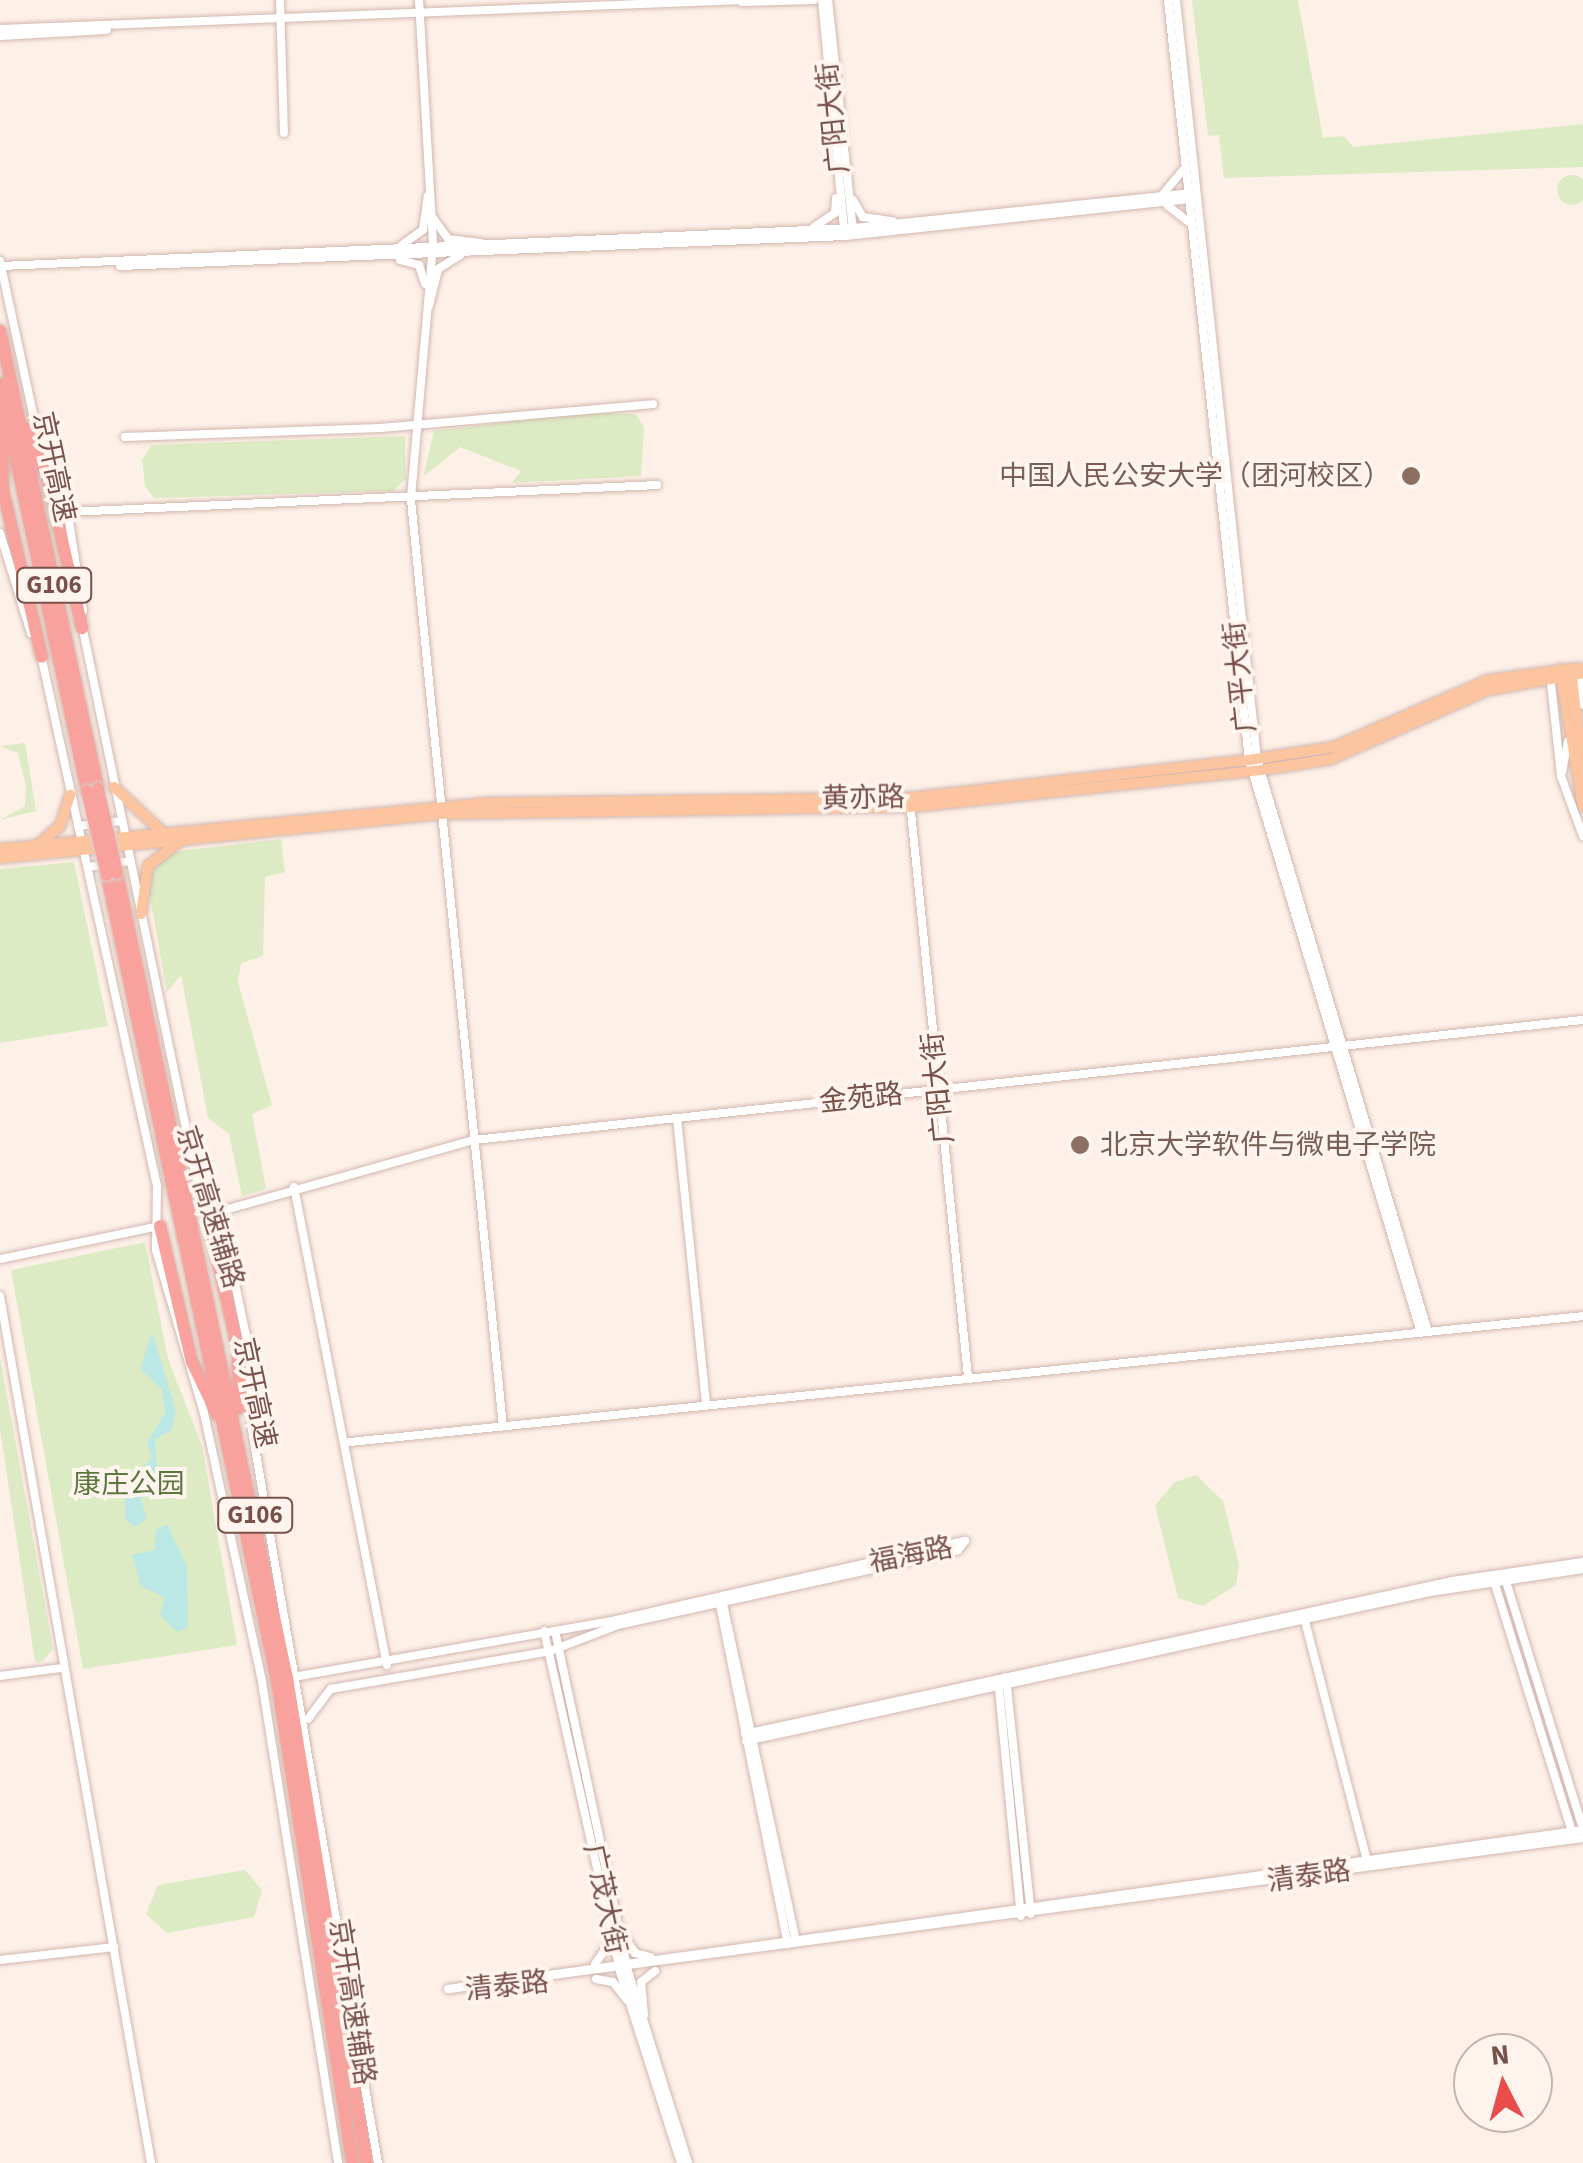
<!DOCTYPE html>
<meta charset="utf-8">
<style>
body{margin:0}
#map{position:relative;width:1583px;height:2163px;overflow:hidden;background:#fdf0e7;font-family:"Source Sans 3","Noto Sans SC",sans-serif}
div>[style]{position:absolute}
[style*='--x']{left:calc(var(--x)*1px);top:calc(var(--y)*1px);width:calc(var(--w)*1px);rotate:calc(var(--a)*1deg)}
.green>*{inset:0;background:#ddebc5}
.round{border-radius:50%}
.water>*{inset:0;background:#bbe7e4}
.roads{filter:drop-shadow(0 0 2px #d2b7af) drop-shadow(0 0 2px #d2b7af)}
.tertiary>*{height:8px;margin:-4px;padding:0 4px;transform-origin:4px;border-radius:4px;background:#fff}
.secondary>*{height:8px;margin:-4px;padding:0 4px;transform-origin:4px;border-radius:4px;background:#fff}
.primary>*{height:10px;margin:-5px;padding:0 5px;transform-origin:5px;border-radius:5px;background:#fcc59f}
.motorway>*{height:12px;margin:-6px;padding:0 6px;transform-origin:6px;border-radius:6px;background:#f8a19d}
.bridges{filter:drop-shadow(0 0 2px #d9cecd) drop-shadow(0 0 2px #d9cecd)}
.motorway-bridge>*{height:12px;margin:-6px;padding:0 6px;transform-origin:6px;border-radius:6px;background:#f8a19d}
.dots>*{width:28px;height:28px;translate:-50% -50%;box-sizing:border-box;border:5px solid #fff5ee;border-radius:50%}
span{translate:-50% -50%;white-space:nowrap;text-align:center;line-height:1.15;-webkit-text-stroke:8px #fff5ee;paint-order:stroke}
.shield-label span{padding:2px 8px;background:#fff5ee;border:2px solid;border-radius:8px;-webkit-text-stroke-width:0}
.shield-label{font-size:25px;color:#78514b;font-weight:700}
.street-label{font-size:28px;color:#78514b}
.education-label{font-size:28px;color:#785e54}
.right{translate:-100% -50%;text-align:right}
.left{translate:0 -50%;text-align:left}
.park-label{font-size:28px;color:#5c7840}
.north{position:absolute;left:1453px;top:2033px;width:100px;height:100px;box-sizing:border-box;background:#fff5ee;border:2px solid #c9b3ad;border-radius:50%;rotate:354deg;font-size:28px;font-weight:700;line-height:40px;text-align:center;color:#78514b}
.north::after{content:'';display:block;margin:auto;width:35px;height:45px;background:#e84c4b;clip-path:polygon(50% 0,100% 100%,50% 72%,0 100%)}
</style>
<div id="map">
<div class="green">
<div style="clip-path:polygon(1192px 0,1298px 0,1323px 138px,1344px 136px,1353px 147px,1583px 124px,1583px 167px,1224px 178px,1219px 135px,1208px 136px)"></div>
<div class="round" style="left:1557px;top:175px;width:30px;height:30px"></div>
<div style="clip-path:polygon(584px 413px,636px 414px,644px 427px,641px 476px,512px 483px,521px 471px,460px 447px,423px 477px,434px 431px)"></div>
<div style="clip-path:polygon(405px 436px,406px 479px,393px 491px,154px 498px,145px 486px,142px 460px,151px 445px)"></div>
<div style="clip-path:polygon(25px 743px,36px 811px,0 820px,25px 806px,26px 787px,18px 753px,0 746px)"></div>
<div style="clip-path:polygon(281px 839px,285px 872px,265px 877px,263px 956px,241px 963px,238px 982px,272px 1105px,252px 1114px,266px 1189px,242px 1196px,229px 1134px,208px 1118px,181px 975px,167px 992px,147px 880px,162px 853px)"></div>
<div style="clip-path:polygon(74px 862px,108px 1026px,0 1043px,0 869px)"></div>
<div style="clip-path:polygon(145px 1242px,168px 1359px,202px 1446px,237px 1645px,83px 1669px,11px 1270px)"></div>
<div style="clip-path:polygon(0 1357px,53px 1649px,43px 1661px,35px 1662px,0 1429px)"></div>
<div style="clip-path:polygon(1196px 1475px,1223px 1501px,1239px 1565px,1236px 1585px,1203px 1606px,1178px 1598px,1155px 1505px,1175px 1482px)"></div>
<div style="clip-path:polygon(245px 1870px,262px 1890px,254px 1917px,167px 1933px,146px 1914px,158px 1885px)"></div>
</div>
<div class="water">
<div style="clip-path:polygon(152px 1332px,176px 1411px,172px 1430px,155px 1439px,157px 1468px,141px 1500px,147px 1519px,135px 1527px,125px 1519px,125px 1489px,152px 1457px,147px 1442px,165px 1413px,162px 1390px,140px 1369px)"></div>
<div style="clip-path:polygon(167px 1524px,187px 1567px,188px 1627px,177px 1632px,160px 1615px,165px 1598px,141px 1586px,132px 1555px,155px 1550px,156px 1530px)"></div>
</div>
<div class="roads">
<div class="tertiary">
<div style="--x:280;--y:0;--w:133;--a:88.3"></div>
<div style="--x:419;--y:0;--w:246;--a:86.7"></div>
<div style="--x:433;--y:246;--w:255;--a:95"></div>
<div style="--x:411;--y:500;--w:931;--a:84.33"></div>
<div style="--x:822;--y:0;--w:230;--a:84.5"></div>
<div style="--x:828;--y:0;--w:232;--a:83.8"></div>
<div style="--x:1168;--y:0;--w:764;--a:83.92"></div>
<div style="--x:1249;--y:760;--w:598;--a:73.29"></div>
<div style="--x:1176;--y:0;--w:763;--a:83.91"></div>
<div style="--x:1257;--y:759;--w:598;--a:73.38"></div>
<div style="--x:742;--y:2;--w:72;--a:-1.6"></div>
<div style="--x:0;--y:29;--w:745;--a:-2.23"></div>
<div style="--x:0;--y:36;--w:107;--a:-3.2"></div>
<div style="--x:1163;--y:194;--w:33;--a:-50"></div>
<div style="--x:853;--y:200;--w:20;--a:60"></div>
<div style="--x:863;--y:217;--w:30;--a:8"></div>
<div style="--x:1167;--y:205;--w:29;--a:38"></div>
<div style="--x:433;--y:218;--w:26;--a:54"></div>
<div style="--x:448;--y:239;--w:34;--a:7"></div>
<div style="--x:814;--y:227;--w:25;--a:-34"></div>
<div style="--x:835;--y:213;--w:15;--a:-86"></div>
<div style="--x:402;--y:245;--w:26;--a:-36"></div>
<div style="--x:423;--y:230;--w:34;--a:-82"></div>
<div style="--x:400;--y:260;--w:20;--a:15"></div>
<div style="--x:419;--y:265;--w:20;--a:72"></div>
<div style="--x:1;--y:266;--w:853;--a:-2.55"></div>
<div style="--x:853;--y:228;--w:342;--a:-5.9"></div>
<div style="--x:120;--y:266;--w:726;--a:-2.37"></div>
<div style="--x:845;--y:236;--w:350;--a:-6.1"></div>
<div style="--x:429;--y:306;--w:38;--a:-76"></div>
<div style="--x:438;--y:269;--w:26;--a:-32"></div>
<div style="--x:125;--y:437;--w:255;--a:-2"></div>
<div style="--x:380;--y:428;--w:274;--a:-5"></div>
<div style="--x:68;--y:512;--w:590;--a:-2.62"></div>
<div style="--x:1580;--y:670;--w:35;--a:85"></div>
<div style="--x:1550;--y:674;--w:103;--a:83.8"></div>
<div style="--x:1561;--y:776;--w:64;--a:69.9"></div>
<div style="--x:1562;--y:772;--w:31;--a:-79"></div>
<div style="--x:910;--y:802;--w:578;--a:84.24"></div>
<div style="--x:78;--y:826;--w:44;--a:-6.5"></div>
<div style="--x:88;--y:867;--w:43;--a:-7.9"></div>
<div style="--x:677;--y:1118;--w:288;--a:84.2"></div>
<div style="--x:294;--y:1187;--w:487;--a:79"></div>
<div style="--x:207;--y:1215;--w:277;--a:-15.7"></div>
<div style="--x:474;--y:1140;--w:1115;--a:-6.18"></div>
<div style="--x:0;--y:1259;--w:163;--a:-11.7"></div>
<div style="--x:0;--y:1296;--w:880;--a:80.12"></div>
<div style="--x:350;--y:1442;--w:1239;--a:-5.83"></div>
<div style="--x:1504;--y:1575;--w:265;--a:72.7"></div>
<div style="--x:1493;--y:1578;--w:266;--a:72.7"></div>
<div style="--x:722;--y:1599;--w:351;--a:77.8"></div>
<div style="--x:719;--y:1600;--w:351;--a:78.7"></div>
<div style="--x:1304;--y:1617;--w:252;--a:75.5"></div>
<div style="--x:0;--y:1676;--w:63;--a:-7.4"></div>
<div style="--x:745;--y:1734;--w:723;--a:-12.21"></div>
<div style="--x:1452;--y:1581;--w:132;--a:-8.3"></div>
<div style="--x:746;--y:1741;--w:700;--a:-12.29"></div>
<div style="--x:1430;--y:1592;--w:155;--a:-8.5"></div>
<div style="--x:622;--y:1933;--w:24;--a:57"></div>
<div style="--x:635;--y:1953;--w:16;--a:15"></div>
<div style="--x:0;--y:1960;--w:115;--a:-6.5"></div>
<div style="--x:595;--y:1964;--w:28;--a:-55"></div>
<div style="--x:596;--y:1979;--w:17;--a:10"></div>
<div style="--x:613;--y:1982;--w:23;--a:52"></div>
<div style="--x:448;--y:1989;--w:1145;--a:-7.58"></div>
<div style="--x:449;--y:1989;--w:1145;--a:-7.98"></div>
<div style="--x:644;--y:2015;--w:33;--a:-95"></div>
<div style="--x:641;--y:1982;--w:18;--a:-38"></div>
</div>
<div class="secondary">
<div style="--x:0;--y:261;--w:161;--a:77.8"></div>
<div style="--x:34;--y:418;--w:90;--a:69.1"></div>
<div style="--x:66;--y:502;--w:110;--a:81.1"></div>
<div style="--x:0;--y:533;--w:105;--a:72.8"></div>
<div style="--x:82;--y:625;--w:569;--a:78.33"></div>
<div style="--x:197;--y:1182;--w:80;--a:66.3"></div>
<div style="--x:229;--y:1255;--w:97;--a:78.1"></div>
<div style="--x:249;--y:1350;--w:80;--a:87.9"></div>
<div style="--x:252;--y:1430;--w:744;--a:80.25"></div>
<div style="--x:41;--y:655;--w:544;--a:77.68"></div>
<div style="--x:157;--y:1186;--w:64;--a:90.9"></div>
<div style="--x:156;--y:1250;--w:170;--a:73.6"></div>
<div style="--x:204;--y:1413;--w:275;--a:77.8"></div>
<div style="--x:262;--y:1682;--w:487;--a:81"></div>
<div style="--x:544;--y:1631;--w:349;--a:77.4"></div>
<div style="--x:620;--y:1972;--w:201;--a:72.3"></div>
<div style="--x:555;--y:1631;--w:348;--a:77.9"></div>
<div style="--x:628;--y:1971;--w:201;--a:72.6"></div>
<div style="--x:299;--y:1676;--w:322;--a:-10"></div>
<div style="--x:616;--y:1620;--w:358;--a:-12.8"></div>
<div style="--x:1006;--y:1677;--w:238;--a:84"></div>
<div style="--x:998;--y:1679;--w:238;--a:84.5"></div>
<div style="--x:308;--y:1719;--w:38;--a:-53"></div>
<div style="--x:331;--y:1689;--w:222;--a:-9.8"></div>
<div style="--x:550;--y:1651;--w:73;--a:-20.9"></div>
<div style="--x:618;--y:1625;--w:348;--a:-12.4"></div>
<div style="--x:958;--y:1550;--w:11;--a:-52"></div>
</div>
<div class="primary">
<div style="--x:1560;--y:669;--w:139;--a:80.5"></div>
<div style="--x:1571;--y:669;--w:104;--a:83.4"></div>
<div style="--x:114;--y:787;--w:64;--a:43.1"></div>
<div style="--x:39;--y:844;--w:28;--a:-41"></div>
<div style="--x:60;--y:826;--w:33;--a:-72"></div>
<div style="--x:0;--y:849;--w:490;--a:-5.4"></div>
<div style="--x:488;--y:803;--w:421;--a:-0.7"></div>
<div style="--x:909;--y:798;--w:342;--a:-6.4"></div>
<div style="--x:1249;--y:760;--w:86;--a:-8.7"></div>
<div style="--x:1334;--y:747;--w:168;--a:-23.5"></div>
<div style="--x:1488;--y:680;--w:92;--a:-7.5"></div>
<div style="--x:0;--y:858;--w:445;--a:-5.7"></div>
<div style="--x:443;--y:814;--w:467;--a:-0.9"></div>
<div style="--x:910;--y:807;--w:353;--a:-6"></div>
<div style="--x:1261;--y:770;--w:71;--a:-8.9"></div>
<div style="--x:1331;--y:759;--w:171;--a:-23.7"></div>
<div style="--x:1488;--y:690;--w:97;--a:-10.1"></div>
<div style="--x:141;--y:914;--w:49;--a:-81.7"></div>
<div style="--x:148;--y:866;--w:39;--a:-38"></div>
</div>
<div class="motorway">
<div style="--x:0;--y:331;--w:468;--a:77.9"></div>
<div style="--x:0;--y:384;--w:416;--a:77.9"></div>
<div style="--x:1;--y:415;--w:75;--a:88.5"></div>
<div style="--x:3;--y:490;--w:171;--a:76.9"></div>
<div style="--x:27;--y:429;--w:54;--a:67.2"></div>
<div style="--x:48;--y:479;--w:153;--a:77.1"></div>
<div style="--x:117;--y:873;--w:823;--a:78.08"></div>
<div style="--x:287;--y:1678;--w:491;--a:80.7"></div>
<div style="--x:107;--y:875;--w:823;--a:78.08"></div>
<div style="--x:277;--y:1680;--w:489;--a:81.1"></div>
<div style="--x:207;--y:1215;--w:138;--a:77"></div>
<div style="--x:238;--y:1349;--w:59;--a:89"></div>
<div style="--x:160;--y:1226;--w:140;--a:76.8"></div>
<div style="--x:192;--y:1362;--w:58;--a:64.3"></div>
</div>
</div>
<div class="bridges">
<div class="motorway-bridge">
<div style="--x:98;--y:789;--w:86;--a:77.3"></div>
<div style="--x:87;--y:791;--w:86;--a:76.6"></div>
</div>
</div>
<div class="dots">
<div style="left:1411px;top:476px;background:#8d6e63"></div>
<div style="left:1080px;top:1145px;background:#8d6e63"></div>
</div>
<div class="shield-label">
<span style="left:54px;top:585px">G106</span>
<span style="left:255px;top:1515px">G106</span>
</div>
<div class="street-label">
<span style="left:833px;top:118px;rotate:-96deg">广阳大街</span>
<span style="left:54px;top:467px;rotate:78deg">京开高速</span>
<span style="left:1240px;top:677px;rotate:-96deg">广平大街</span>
<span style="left:863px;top:798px;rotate:-1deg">黄亦路</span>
<span style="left:938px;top:1088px;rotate:-96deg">广阳大街</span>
<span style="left:861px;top:1098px;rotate:-6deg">金苑路</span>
<span style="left:210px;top:1207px;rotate:73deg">京开高速辅路</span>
<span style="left:255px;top:1393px;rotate:78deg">京开高速</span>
<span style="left:911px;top:1555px;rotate:-11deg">福海路</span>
<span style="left:1309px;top:1876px;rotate:-8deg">清泰路</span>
<span style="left:605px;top:1899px;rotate:78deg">广茂大街</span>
<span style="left:507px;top:1986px;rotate:-6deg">清泰路</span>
<span style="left:352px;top:2002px;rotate:81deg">京开高速辅路</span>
</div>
<div class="education-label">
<span class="right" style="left:1391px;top:476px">中国人民公安大学（团河校区）</span>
<span class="left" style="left:1100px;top:1145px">北京大学软件与微电子学院</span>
</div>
<div class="park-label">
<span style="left:129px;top:1484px">康庄公园</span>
</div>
<div class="north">N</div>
</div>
